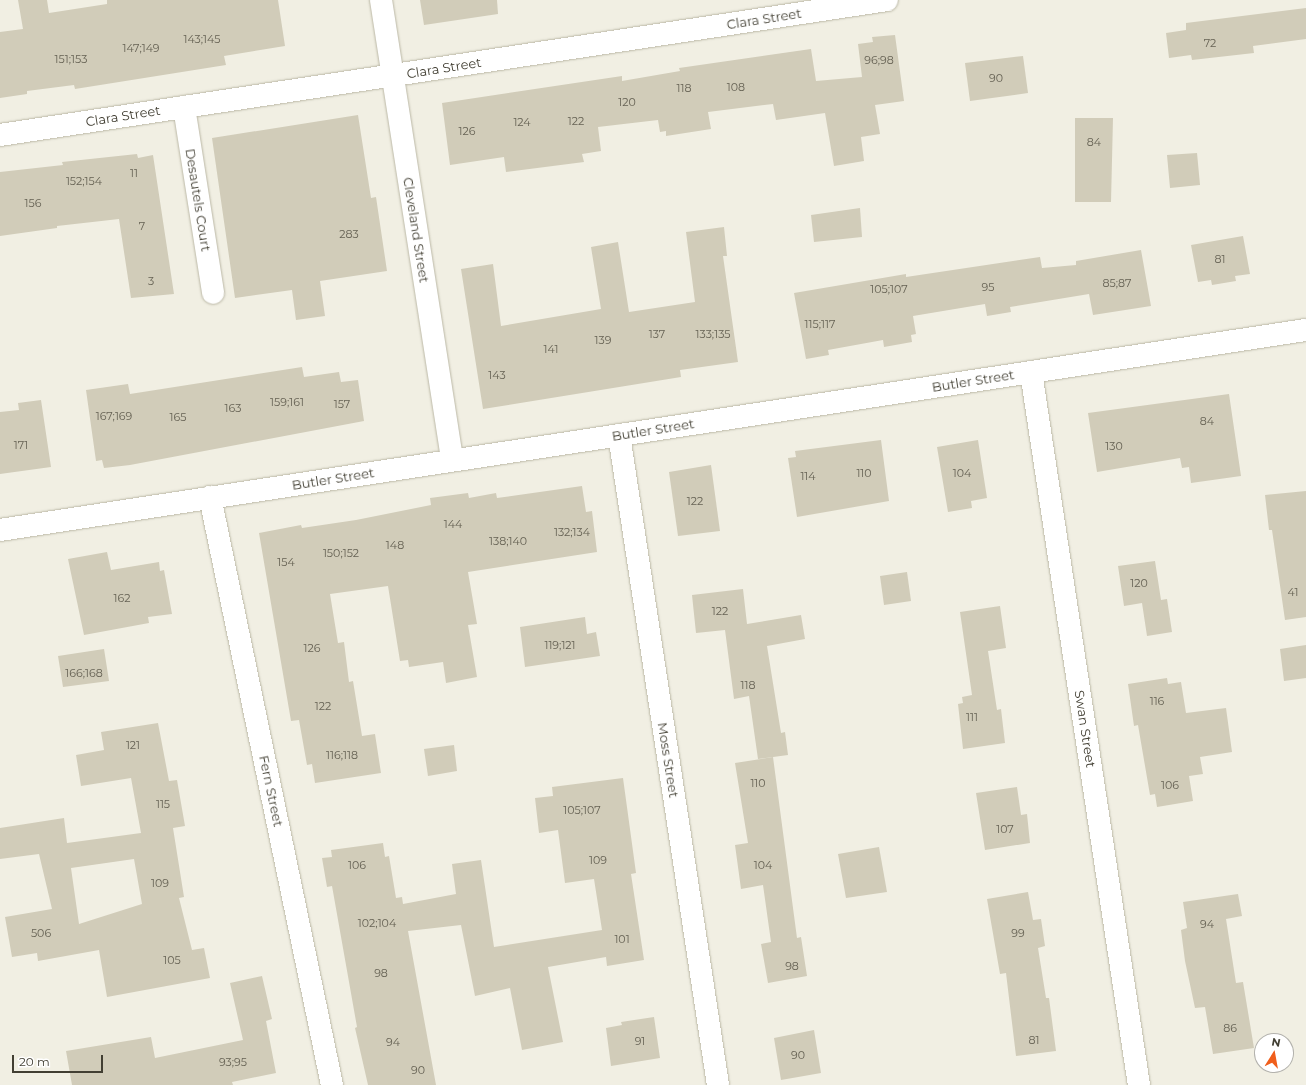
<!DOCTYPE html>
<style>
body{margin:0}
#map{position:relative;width:1306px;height:1085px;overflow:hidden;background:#f1efe3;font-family:Montserrat,sans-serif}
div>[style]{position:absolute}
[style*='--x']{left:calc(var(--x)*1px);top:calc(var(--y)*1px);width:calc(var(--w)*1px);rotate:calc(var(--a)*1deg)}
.building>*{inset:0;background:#d1ccb9}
.roads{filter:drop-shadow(0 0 1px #bbb8a6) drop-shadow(0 0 1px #bbb8a6)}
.minor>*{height:22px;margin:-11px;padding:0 11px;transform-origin:11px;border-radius:11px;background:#fff}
span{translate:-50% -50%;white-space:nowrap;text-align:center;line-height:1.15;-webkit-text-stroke:3px #fff;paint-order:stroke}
.number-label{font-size:11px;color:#666254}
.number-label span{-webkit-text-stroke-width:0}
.street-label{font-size:13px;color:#423f33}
.north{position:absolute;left:1254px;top:1033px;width:40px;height:40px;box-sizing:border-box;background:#fff;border:1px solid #b3b2ad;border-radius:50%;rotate:11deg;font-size:11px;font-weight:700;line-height:16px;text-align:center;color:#423f33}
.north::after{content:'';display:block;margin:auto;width:14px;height:18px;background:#f05e1b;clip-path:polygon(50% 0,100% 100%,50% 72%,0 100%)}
.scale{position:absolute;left:12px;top:1055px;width:91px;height:18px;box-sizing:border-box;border:2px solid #423f33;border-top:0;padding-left:5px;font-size:12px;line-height:14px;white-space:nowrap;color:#423f33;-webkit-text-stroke:3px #fff;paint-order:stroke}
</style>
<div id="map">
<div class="building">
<div style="clip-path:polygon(18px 0,47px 0,49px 13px,107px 4px,107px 0,278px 0,285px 46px,224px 56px,226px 65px,75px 89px,74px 85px,27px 91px,27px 94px,0 98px,0 32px,23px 29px)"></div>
<div style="clip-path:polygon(420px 0,497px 0,498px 14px,424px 25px)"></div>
<div style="clip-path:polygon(1306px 8px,1306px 39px,1253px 46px,1254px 53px,1192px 60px,1191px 55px,1169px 58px,1166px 33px,1186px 30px,1186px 23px)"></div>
<div style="clip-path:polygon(895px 35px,904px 101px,875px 105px,880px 134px,861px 137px,864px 161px,834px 166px,825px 113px,776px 120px,773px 104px,708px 112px,711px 129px,666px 136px,666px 131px,660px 132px,658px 120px,598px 127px,601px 151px,582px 154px,584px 162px,506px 172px,504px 157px,450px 165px,442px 103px,622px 76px,622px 81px,680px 71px,679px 68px,811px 49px,816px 81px,862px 77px,858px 44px,873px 42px,872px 37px)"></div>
<div style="clip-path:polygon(1023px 56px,1028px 93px,970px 101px,965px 63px)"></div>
<div style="clip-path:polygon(358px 115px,371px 198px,376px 197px,387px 271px,320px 281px,325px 316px,296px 320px,292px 290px,235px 298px,212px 138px)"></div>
<div style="clip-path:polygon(1075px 118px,1113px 118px,1111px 202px,1075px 202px)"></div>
<div style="clip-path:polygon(1197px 153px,1200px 185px,1170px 188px,1167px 155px)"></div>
<div style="clip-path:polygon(137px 154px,138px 158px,153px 155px,174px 294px,131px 298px,119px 219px,57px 226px,57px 228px,0 236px,0 172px,63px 165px,62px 162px)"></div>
<div style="clip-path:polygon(860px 208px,862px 237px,814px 242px,811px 215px)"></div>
<div style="clip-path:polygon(724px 227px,727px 256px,723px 256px,738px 362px,680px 370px,681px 377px,483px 409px,461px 269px,493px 264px,501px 326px,601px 309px,591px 247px,618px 242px,629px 312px,695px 302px,686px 232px)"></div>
<div style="clip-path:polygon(1243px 236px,1250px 274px,1235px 276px,1236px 281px,1212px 285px,1211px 280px,1198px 282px,1191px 245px)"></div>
<div style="clip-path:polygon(1141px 250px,1151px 306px,1093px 315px,1089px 294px,1010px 307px,1011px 312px,987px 316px,985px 304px,913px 316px,916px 334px,911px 335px,912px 342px,884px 347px,883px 340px,828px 350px,829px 355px,806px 359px,794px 293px,906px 274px,906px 277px,1040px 257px,1042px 268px,1076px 265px,1076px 261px)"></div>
<div style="clip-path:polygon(302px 367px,304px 377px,339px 372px,341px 382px,358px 380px,364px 421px,130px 465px,104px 468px,102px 460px,96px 461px,86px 390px,128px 384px,130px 394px)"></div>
<div style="clip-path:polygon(1229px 394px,1241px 476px,1191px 483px,1189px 467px,1182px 468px,1180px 458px,1097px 472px,1088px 413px)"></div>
<div style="clip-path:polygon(41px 400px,51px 467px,0 474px,0 412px,19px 410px,18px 403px)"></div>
<div style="clip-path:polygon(881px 440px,889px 501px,797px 517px,788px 458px,796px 457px,795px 451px)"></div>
<div style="clip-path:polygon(978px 440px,987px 498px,971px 501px,972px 508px,948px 512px,937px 447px)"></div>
<div style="clip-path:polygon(711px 465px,720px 531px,678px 536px,669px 472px)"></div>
<div style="clip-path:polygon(582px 486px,586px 512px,592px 511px,597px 552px,468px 572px,477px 624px,468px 625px,477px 677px,446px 683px,443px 662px,409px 667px,408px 660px,400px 661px,388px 586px,330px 594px,338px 643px,344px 642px,349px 682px,353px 681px,362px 736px,375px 734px,381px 773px,315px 783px,312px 764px,307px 765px,299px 720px,291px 721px,259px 533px,301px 525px,302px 528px,356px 520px,431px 505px,430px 498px,468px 493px,469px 498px,496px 493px,497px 498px)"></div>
<div style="clip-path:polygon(1306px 491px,1306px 617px,1285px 620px,1272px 530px,1269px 530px,1265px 495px)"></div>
<div style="clip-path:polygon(107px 552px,111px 570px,159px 562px,160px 571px,164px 570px,172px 614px,148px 617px,149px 623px,84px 635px,68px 559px)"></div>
<div style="clip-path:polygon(1155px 561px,1161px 600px,1167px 599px,1172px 632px,1147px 636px,1142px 603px,1124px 606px,1118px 566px)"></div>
<div style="clip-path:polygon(907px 572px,911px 601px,884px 605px,880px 576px)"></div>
<div style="clip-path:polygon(743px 589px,747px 624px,801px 615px,805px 639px,767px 646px,781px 733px,785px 732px,788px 755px,758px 759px,749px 696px,734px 699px,725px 630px,696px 633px,692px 595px)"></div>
<div style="clip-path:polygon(1000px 606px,1006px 648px,988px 651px,997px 710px,1001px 709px,1005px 743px,963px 749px,958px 704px,963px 703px,962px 697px,972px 695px,960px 612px)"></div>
<div style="clip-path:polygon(585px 617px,587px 634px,596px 632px,600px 656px,525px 667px,520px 627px)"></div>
<div style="clip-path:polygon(1306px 645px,1306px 678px,1284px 681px,1280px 649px)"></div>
<div style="clip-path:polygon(104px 649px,109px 681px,63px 687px,58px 656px)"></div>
<div style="clip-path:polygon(1167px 678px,1168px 684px,1181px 682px,1186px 713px,1226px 708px,1232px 752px,1200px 757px,1203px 774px,1189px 776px,1193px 801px,1157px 807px,1155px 794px,1150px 795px,1138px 725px,1134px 726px,1128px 684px)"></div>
<div style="clip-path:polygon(evenodd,158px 723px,169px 781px,177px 780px,185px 826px,173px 828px,184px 897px,179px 898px,192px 950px,204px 948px,210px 978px,107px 997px,99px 950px,38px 961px,37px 953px,12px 957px,5px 917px,52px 909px,39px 854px,0 859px,0 828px,64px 818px,67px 843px,141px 833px,131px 778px,81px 786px,76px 755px,104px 750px,101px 732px,158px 723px,134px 859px,142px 904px,79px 924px,71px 868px,134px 859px)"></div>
<div style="clip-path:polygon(454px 745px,457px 771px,428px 776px,424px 749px)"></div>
<div style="clip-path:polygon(773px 757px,797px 938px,801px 937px,807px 976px,768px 983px,761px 944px,771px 942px,763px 885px,741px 889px,735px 845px,748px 843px,735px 763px)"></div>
<div style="clip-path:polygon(623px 778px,636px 873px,631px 874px,644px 960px,607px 966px,606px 957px,548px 967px,563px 1042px,522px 1050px,510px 988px,475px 996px,461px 925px,408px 931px,436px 1085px,368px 1085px,355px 1028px,357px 1027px,332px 886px,327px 887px,322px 858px,332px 857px,331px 850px,383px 843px,385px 857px,389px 856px,396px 898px,402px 897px,403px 904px,456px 894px,452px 864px,481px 860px,494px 947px,602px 930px,594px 879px,565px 883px,558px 830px,539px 833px,535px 798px,553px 796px,552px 787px)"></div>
<div style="clip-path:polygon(1017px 787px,1021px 815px,1027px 814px,1030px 843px,985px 850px,976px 793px)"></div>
<div style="clip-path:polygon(879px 847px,887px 892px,846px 898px,838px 854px)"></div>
<div style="clip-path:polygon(1028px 892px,1033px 920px,1041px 919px,1045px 946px,1038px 948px,1046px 998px,1049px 998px,1056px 1051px,1016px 1056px,1006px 973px,1000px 974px,987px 899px)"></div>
<div style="clip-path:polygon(1238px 894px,1242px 916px,1226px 919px,1236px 983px,1243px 982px,1254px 1048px,1213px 1054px,1205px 1007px,1195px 1008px,1185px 961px,1181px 930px,1187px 928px,1183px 902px)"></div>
<div style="clip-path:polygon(262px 976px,272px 1019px,266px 1021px,276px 1073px,232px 1082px,233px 1085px,72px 1085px,66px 1051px,151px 1037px,155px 1058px,243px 1040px,230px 983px)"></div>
<div style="clip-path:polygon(654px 1017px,660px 1058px,611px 1066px,606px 1028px,622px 1025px,621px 1022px)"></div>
<div style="clip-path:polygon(814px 1030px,821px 1073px,781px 1080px,774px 1038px)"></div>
</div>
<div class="roads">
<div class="minor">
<div style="--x:381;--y:0;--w:465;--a:81.2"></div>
<div style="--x:184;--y:107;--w:188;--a:81.1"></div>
<div style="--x:0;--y:135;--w:897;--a:-8.65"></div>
<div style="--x:1031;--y:372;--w:721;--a:81.39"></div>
<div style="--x:619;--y:435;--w:657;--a:81.34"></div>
<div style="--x:210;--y:497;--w:601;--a:78.28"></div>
<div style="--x:0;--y:530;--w:1321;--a:-8.71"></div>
</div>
</div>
<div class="number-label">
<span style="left:202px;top:39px">143;145</span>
<span style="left:1210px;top:43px">72</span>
<span style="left:141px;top:48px">147;149</span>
<span style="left:71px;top:59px">151;153</span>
<span style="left:879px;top:60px">96;98</span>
<span style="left:996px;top:78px">90</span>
<span style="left:736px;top:87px">108</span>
<span style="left:684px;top:88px">118</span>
<span style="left:627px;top:102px">120</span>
<span style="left:576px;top:121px">122</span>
<span style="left:522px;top:122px">124</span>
<span style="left:467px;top:131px">126</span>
<span style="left:1094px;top:142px">84</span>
<span style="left:134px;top:173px">11</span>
<span style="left:84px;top:181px">152;154</span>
<span style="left:33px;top:203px">156</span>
<span style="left:142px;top:226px">7</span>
<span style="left:349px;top:234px">283</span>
<span style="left:1220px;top:259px">81</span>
<span style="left:151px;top:281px">3</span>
<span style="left:1117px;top:283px">85;87</span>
<span style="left:988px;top:287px">95</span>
<span style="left:889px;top:289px">105;107</span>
<span style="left:820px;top:324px">115;117</span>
<span style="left:657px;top:334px">137</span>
<span style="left:713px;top:334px">133;135</span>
<span style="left:603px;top:340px">139</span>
<span style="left:551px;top:349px">141</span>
<span style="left:497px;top:375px">143</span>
<span style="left:287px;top:402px">159;161</span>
<span style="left:342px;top:404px">157</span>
<span style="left:233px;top:408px">163</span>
<span style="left:114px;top:416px">167;169</span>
<span style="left:178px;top:417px">165</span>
<span style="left:1207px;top:421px">84</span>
<span style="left:21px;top:445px">171</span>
<span style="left:1114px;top:446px">130</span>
<span style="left:864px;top:473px">110</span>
<span style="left:962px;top:473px">104</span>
<span style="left:808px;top:476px">114</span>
<span style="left:695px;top:501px">122</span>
<span style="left:453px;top:524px">144</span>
<span style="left:572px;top:532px">132;134</span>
<span style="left:508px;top:541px">138;140</span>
<span style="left:395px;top:545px">148</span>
<span style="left:341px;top:553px">150;152</span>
<span style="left:286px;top:562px">154</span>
<span style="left:1139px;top:583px">120</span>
<span style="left:1293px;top:592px">41</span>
<span style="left:122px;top:598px">162</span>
<span style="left:720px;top:611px">122</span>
<span style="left:560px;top:645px">119;121</span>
<span style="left:312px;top:648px">126</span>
<span style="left:84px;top:673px">166;168</span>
<span style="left:748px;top:685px">118</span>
<span style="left:1157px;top:701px">116</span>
<span style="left:323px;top:706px">122</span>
<span style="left:972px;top:717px">111</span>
<span style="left:133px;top:745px">121</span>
<span style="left:342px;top:755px">116;118</span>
<span style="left:758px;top:783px">110</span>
<span style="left:1170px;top:785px">106</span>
<span style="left:163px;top:804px">115</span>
<span style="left:582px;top:810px">105;107</span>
<span style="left:1005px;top:829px">107</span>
<span style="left:598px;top:860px">109</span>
<span style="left:357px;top:865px">106</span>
<span style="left:763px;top:865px">104</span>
<span style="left:160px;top:883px">109</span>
<span style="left:377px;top:923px">102;104</span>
<span style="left:1207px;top:924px">94</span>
<span style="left:41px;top:933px">506</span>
<span style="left:1018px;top:933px">99</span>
<span style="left:622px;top:939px">101</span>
<span style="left:172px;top:960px">105</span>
<span style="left:792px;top:966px">98</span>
<span style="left:381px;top:973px">98</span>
<span style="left:1230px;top:1028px">86</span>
<span style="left:1034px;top:1040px">81</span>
<span style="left:640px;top:1041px">91</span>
<span style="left:393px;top:1042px">94</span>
<span style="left:798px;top:1055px">90</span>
<span style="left:233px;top:1062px">93;95</span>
<span style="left:418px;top:1070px">90</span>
</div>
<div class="street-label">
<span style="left:764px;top:19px;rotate:-9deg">Clara Street</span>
<span style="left:444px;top:68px;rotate:-9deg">Clara Street</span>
<span style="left:123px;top:116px;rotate:-9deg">Clara Street</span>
<span style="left:198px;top:200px;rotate:81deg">Desautels Court</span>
<span style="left:416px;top:230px;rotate:81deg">Cleveland Street</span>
<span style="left:973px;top:381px;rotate:-9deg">Butler Street</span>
<span style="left:653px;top:430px;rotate:-9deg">Butler Street</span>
<span style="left:333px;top:479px;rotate:-9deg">Butler Street</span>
<span style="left:1085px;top:729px;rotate:81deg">Swan Street</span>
<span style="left:668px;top:760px;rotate:81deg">Moss Street</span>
<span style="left:271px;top:791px;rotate:78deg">Fern Street</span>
</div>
<div class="north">N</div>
<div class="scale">20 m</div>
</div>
